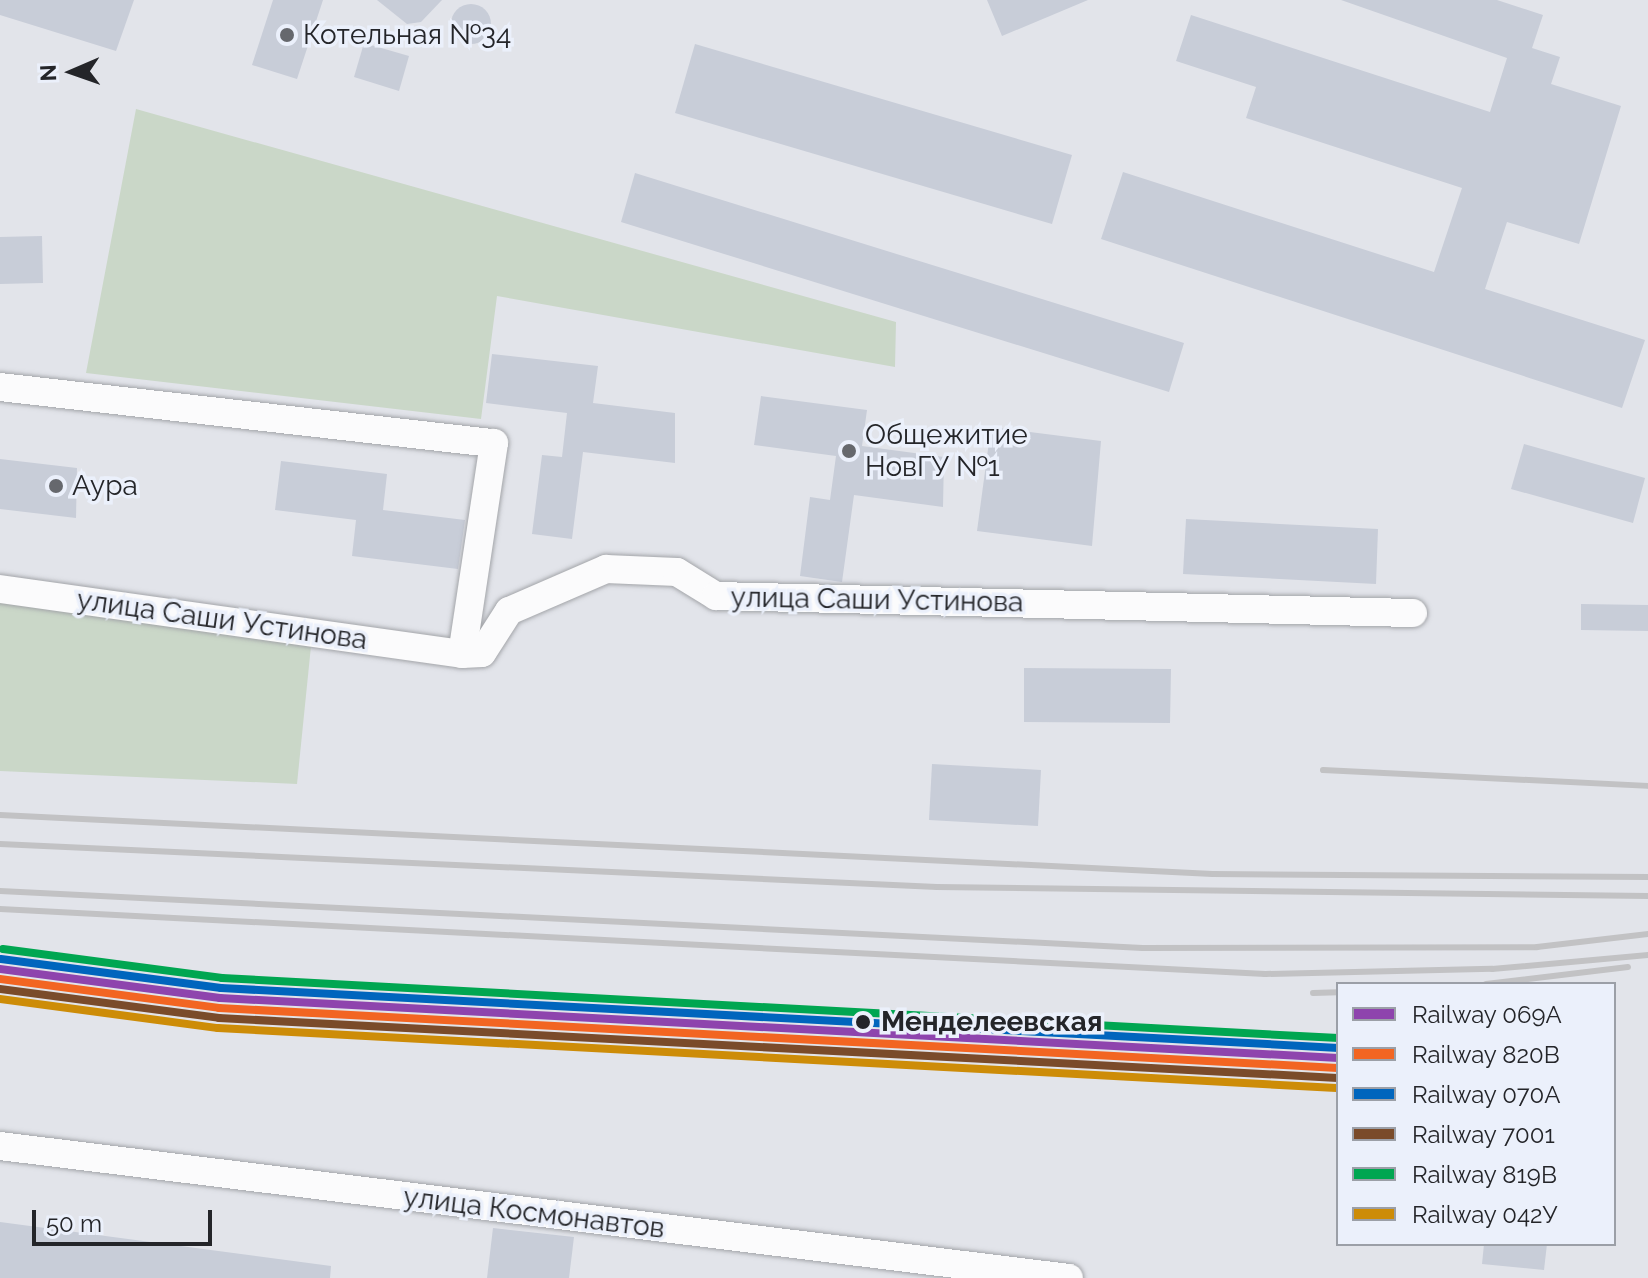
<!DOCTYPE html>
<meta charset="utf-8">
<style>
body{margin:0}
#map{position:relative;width:1648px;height:1278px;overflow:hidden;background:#e2e4ea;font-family:Raleway,sans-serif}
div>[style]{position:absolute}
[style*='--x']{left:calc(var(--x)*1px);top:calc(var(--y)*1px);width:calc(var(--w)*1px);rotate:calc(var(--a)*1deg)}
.green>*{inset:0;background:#cad7c8}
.building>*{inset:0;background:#c8cdd8}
.round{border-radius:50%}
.roads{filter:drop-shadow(0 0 2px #a3a5a9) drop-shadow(0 0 2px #a3a5a9)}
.street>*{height:28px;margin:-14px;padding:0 14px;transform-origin:14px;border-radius:14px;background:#fbfbfc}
.rail>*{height:6px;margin:-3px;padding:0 3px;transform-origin:3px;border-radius:3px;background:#c2c2c4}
.rail-1>*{height:8px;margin:-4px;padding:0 4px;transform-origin:4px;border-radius:4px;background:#8e44ad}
.rail-2>*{height:8px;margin:-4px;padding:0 4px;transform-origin:4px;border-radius:4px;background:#f26522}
.rail-3>*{height:8px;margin:-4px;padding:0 4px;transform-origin:4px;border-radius:4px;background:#0065bd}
.rail-4>*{height:8px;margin:-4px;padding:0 4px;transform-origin:4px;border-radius:4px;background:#7a4b2a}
.rail-5>*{height:8px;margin:-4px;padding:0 4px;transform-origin:4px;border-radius:4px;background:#00a651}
.rail-6>*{height:8px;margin:-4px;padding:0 4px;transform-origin:4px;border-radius:4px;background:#cd8c08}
.dots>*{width:22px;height:22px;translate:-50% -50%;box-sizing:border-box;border:4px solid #ebf0fb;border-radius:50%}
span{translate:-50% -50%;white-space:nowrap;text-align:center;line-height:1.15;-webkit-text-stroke:7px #ebf0fb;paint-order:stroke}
.poi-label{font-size:28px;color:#242529}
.left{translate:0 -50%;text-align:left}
.street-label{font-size:28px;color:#242529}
.stop-label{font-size:28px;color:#242529;font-weight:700}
.legend{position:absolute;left:1336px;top:982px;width:280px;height:264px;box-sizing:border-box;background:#ebf0fb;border:2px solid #9b9fa7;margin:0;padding:10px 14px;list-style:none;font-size:24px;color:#242529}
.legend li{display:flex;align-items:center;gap:16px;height:40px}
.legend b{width:40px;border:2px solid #9b9fa7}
.north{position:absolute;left:32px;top:32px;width:80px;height:80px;-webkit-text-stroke:6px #ebf0fb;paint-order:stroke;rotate:268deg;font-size:22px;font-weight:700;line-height:32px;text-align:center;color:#242529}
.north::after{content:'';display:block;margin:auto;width:28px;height:36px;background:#242529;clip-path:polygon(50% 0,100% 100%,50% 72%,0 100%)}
.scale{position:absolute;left:32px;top:1210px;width:180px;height:36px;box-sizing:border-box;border:4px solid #242529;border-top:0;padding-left:10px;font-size:24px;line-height:28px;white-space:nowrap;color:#242529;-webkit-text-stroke:6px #ebf0fb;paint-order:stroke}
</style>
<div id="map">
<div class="green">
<div style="clip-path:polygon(136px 109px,896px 322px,895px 367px,497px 296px,481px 419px,86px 373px)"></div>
<div style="clip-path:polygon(0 601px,311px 646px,297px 784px,0 771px)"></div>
</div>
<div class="building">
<div style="clip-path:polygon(0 0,134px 0,116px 51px,0 15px)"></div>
<div style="clip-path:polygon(273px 0,323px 0,297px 79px,252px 65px)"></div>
<div style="clip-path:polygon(377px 0,442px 0,421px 22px,407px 24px)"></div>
<div style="clip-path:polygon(987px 0,1088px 0,1002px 36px)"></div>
<div style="clip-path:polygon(1341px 0,1497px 0,1543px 15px,1532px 48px,1560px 57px,1551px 84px,1621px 106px,1579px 244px,1507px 222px,1485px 289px,1645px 340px,1622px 408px,1101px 239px,1123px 172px,1434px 272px,1462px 188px,1246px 118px,1256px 87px,1176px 61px,1191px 15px,1490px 112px,1507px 58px)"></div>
<div class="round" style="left:451px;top:4px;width:40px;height:40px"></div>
<div style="clip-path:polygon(364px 43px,409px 56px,399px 91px,354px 77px)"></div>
<div style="clip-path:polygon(695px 44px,1072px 155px,1052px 224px,675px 113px)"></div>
<div style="clip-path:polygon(635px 173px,1184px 343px,1169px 392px,621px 222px)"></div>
<div style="clip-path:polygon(42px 236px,43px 283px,0 284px,0 237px)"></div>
<div style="clip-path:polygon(492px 354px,598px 366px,593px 403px,675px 413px,675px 463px,583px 452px,572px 539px,532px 534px,542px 455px,562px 457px,567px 413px,486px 403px)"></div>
<div style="clip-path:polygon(761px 396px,867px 410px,862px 446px,944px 457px,943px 507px,854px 495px,842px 582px,800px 576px,810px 497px,830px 500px,836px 456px,754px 445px)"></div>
<div style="clip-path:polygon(991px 427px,1101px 441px,1092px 546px,977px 531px)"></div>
<div style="clip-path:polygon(1524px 444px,1645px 478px,1633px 523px,1511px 489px)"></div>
<div style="clip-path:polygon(0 459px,77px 468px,76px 518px,0 509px)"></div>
<div style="clip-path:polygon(281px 461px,387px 474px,383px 510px,465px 520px,458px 569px,352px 556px,356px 520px,275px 510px)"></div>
<div style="clip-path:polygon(1186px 519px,1378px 529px,1376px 584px,1183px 574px)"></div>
<div style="clip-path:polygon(1581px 604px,1648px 605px,1648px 631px,1581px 630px)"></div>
<div style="clip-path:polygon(1024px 668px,1171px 669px,1170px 723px,1024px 722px)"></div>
<div style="clip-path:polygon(932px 764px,1041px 770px,1038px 826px,929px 820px)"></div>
<div style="clip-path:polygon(0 1222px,331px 1266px,330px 1278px,0 1278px)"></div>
<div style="clip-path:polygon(493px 1228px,574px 1237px,569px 1278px,487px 1278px)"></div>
<div style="clip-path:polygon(1484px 1244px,1547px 1244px,1544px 1270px,1482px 1264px)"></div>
</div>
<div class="roads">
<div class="street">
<div style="--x:0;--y:387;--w:497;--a:6.5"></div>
<div style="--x:494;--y:443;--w:213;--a:98.6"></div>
<div style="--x:0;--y:589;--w:467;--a:8"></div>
<div style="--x:462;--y:654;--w:20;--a:-3"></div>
<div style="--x:482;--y:653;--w:50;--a:-57.3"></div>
<div style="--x:509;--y:611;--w:106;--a:-23.4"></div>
<div style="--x:606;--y:569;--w:71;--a:2.4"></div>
<div style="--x:677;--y:572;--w:46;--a:31.6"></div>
<div style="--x:716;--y:596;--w:697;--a:1.4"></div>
<div style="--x:0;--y:1146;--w:1077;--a:7.04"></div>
</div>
</div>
<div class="rail">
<div style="--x:1323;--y:770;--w:325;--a:2.8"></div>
<div style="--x:0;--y:815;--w:1214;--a:2.78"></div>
<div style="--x:1213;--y:874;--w:435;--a:0.4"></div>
<div style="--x:0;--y:844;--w:938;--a:2.63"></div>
<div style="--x:937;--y:887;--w:711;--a:0.73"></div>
<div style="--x:0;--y:891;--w:1144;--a:2.85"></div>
<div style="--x:1143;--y:948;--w:394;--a:-0.1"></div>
<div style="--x:1537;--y:947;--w:112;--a:-6.7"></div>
<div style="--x:0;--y:909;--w:1267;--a:2.94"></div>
<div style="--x:1265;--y:974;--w:227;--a:-1.3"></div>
<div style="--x:1492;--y:969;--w:157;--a:-5.1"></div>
<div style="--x:1486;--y:984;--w:143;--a:-6.8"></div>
<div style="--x:1313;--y:993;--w:25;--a:-2"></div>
</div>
<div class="rail-1">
<div style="--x:0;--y:969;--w:222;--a:7.5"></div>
<div style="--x:220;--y:998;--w:1120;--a:3.07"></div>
</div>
<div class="rail-2">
<div style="--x:0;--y:979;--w:221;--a:7.5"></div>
<div style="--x:219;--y:1008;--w:1120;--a:3.07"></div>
</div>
<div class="rail-3">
<div style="--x:1;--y:959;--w:222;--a:7.5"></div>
<div style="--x:221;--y:988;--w:1119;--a:3.07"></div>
</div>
<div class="rail-4">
<div style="--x:0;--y:989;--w:221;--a:7.5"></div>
<div style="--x:219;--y:1018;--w:1120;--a:3.07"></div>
</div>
<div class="rail-5">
<div style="--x:3;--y:949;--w:221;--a:7.5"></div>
<div style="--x:222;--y:978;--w:1118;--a:3.08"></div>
</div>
<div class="rail-6">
<div style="--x:0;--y:999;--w:220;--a:7.6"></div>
<div style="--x:218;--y:1028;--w:1120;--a:3.07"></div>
</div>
<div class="dots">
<div style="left:287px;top:35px;background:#66686d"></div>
<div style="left:849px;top:451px;background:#66686d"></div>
<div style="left:56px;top:486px;background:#66686d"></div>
<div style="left:863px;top:1022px;background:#242529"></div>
</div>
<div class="poi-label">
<span class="left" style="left:303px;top:35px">Котельная №34</span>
<span class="left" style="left:865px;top:451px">Общежитие<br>НовГУ №1</span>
<span class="left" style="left:72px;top:486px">Аура</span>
</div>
<div class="street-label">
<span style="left:877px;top:600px;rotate:1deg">улица Саши Устинова</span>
<span style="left:222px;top:620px;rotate:8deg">улица Саши Устинова</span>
<span style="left:534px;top:1213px;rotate:7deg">улица Космонавтов</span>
</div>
<div class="stop-label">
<span class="left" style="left:881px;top:1022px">Менделеевская</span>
</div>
<ul class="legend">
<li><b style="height:10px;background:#8e44ad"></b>Railway 069А</li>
<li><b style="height:10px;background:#f26522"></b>Railway 820В</li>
<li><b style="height:10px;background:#0065bd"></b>Railway 070А</li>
<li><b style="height:10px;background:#7a4b2a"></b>Railway 7001</li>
<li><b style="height:10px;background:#00a651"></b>Railway 819В</li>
<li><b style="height:10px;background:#cd8c08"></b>Railway 042У</li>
</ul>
<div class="north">N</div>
<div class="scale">50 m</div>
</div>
